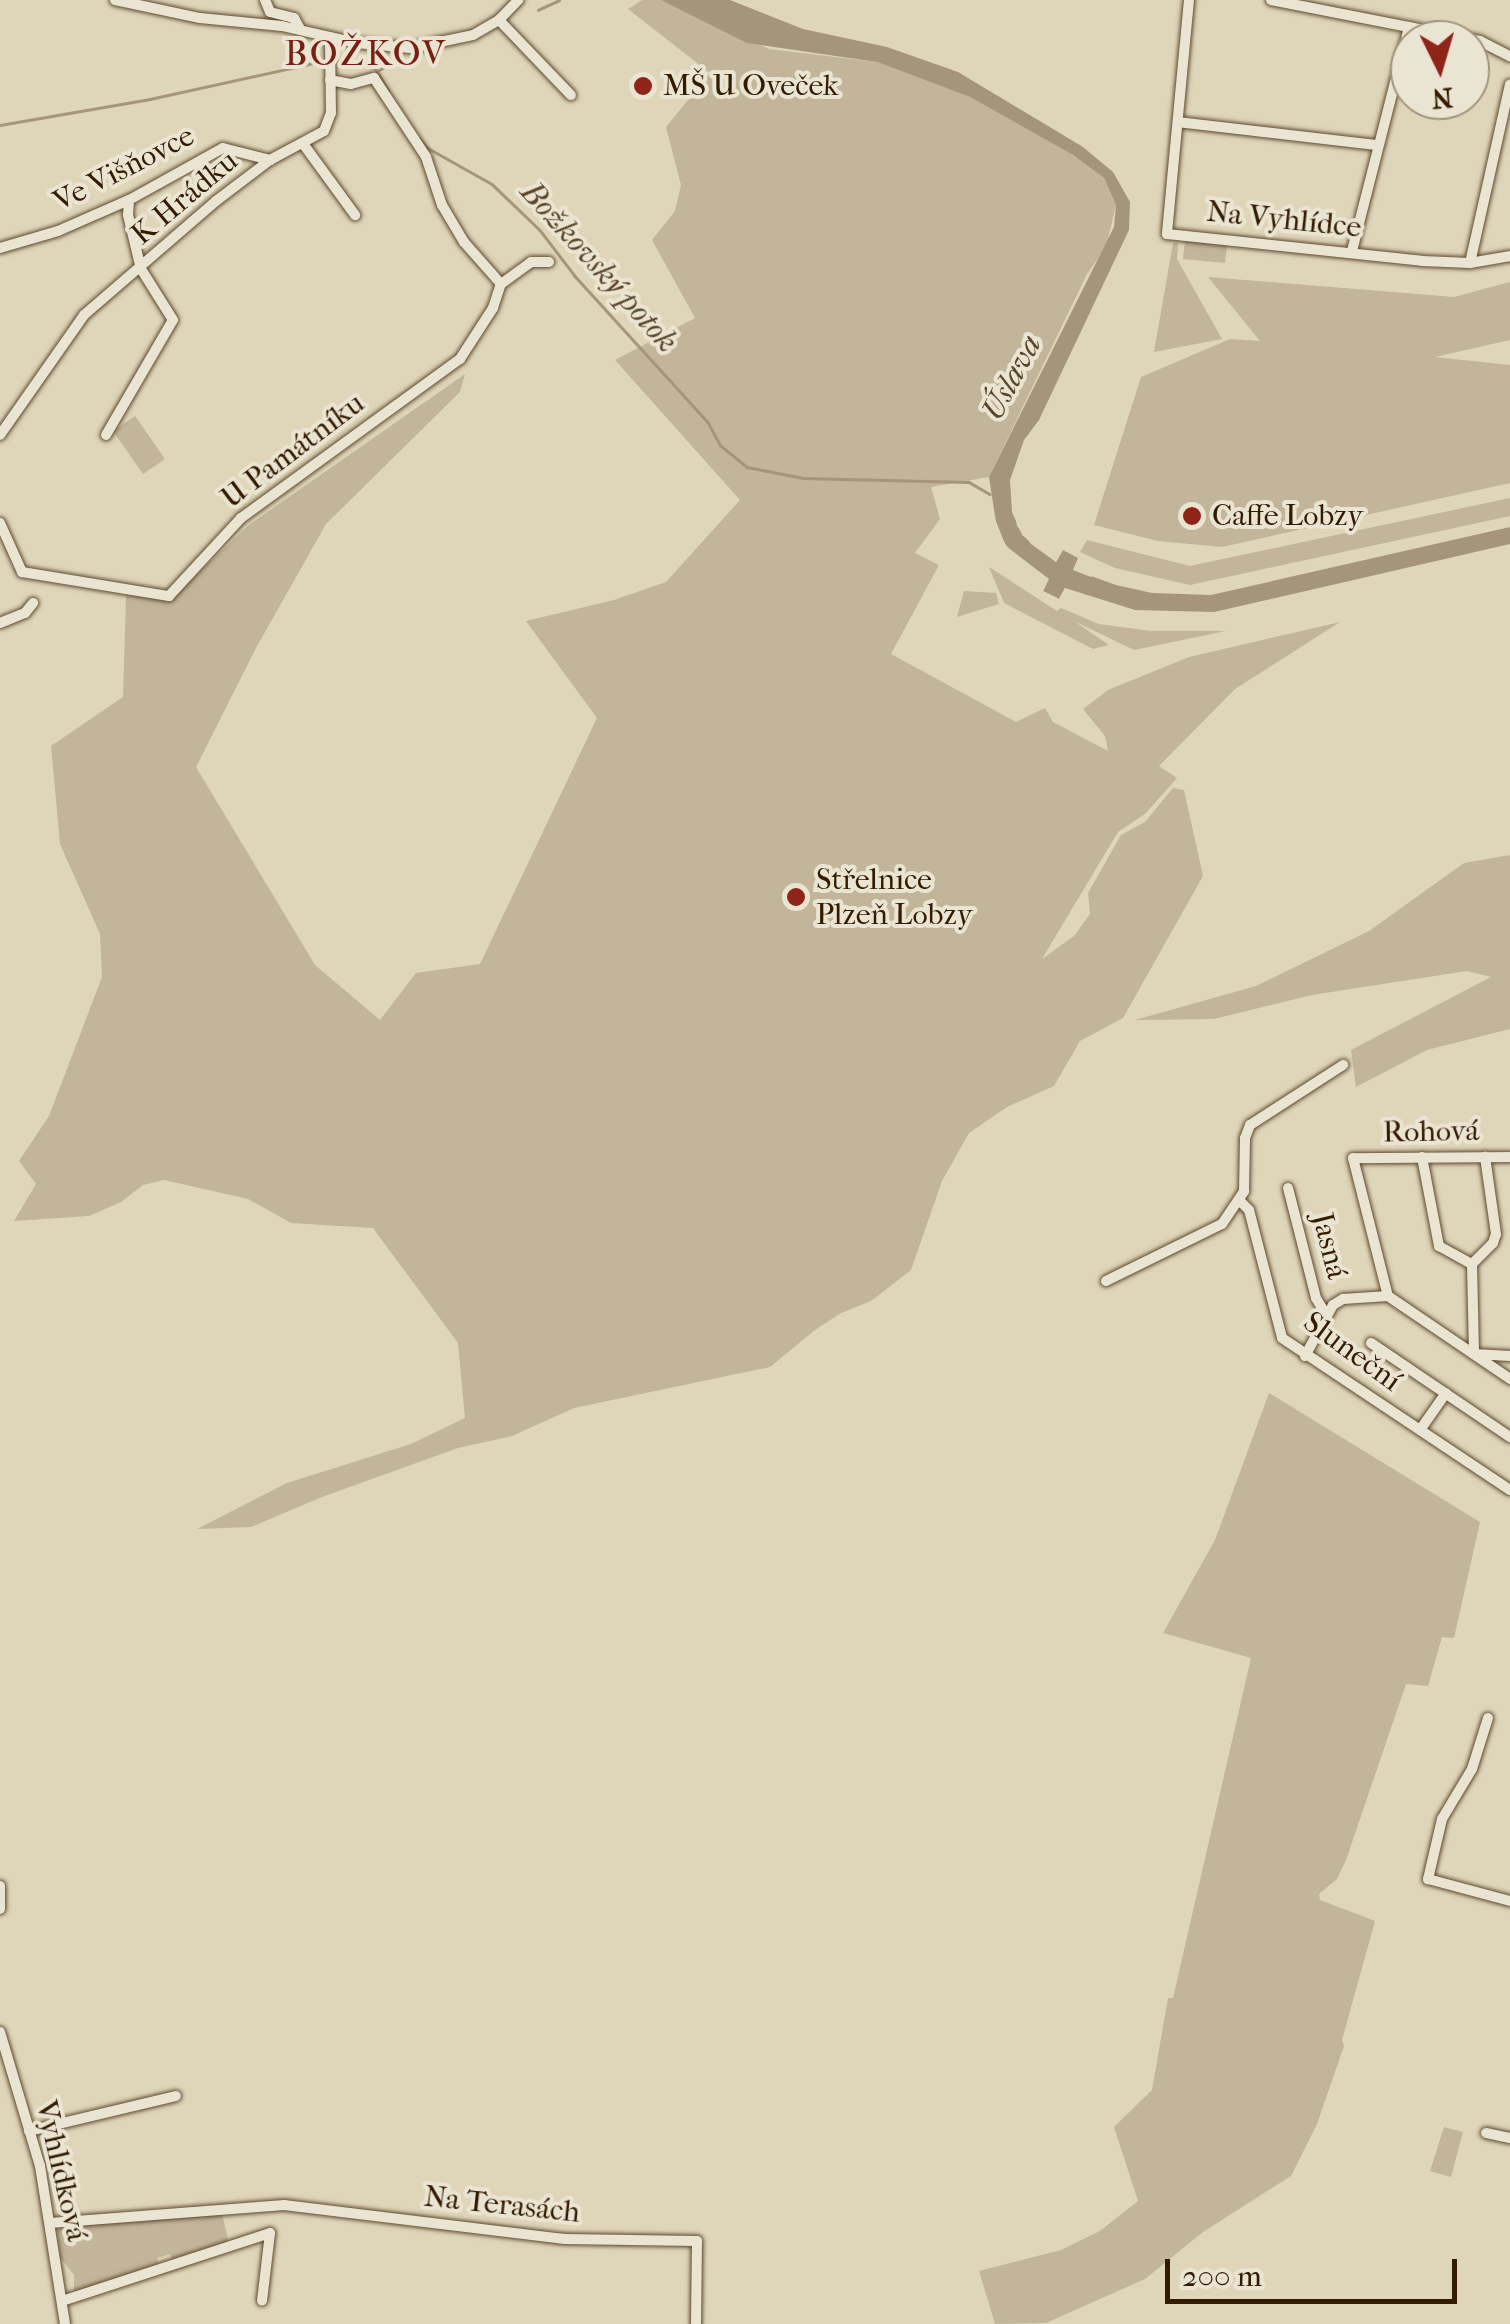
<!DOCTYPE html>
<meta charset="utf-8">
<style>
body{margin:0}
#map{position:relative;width:1510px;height:2324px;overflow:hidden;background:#dfd5b9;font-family:"IM FELL French Canon",serif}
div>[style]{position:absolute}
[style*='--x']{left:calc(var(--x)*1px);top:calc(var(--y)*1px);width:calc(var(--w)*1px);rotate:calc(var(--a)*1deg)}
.green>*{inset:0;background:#c2b59a}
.water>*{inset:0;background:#a5967a}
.pier>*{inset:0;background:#dfd5b9}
.stream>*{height:2.5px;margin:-1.25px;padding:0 1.25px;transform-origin:1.25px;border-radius:1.25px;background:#a5967a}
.roads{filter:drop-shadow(0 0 2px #5e4a2e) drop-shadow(0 0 2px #5e4a2e)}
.minor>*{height:10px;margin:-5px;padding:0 5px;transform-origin:5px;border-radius:5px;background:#eae4d2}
.dots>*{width:28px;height:28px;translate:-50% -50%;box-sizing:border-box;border:5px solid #eae4d2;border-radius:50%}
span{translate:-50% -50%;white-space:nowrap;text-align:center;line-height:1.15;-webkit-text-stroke:8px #eae4d2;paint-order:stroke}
.poi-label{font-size:30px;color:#331b00}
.left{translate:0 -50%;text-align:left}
.street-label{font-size:30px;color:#331b00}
.water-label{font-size:32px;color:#5b462b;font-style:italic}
.quarter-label{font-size:35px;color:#7a1f14;letter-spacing:2.5px}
.north{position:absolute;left:1390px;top:20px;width:100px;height:100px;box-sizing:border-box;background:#eae4d2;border:2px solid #a1947e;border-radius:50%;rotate:175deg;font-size:28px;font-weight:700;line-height:40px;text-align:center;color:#331b00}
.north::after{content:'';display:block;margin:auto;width:35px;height:45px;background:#8f2418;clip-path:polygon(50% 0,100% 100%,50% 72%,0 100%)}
.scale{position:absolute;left:1165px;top:2259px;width:292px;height:45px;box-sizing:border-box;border:5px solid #331b00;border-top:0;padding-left:12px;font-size:30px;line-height:35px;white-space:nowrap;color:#331b00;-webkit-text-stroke:8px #eae4d2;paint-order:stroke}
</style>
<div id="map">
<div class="green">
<div style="clip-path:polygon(642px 0,661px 0,769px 49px,877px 62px,970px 97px,1073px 155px,1104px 178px,1116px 205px,1106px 247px,1087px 274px,989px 477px,931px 487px,940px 519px,915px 553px,939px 565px,891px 654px,1016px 722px,1045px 708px,1053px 722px,1108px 751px,1105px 736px,1083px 709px,1108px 690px,1189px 657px,1340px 622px,1235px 689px,1159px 766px,1177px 778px,1145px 814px,1118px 832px,1042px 959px,1074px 936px,1090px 914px,1088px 893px,1121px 835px,1145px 822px,1173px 788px,1184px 790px,1203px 876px,1123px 1018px,1080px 1041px,1054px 1086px,1007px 1107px,969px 1133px,942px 1181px,911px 1270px,871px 1301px,841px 1313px,815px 1330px,770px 1367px,574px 1408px,512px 1436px,458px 1448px,322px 1497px,251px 1527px,197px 1529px,287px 1483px,411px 1444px,465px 1418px,458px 1343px,373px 1228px,291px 1223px,248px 1199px,164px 1180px,143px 1185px,121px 1202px,89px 1216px,14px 1221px,36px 1184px,19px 1161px,49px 1116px,102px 977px,100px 934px,60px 844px,51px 746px,123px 697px,126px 595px,171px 599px,249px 525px,465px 374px,460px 392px,326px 524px,256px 648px,196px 767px,315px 965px,380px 1020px,416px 973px,480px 964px,597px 718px,526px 621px,614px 600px,666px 582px,740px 500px,615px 360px,695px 318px,652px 240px,675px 211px,681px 185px,666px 127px,710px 73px,628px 9px)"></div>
<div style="clip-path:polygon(1185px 240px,1227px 244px,1225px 263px,1183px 259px)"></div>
<div style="clip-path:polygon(1173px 243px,1178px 243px,1177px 259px,1222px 339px,1154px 352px)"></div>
<div style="clip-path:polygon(1208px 277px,1454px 297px,1510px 282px,1510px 340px,1435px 357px,1510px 365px,1510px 483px,1222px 547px,1158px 541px,1094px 525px,1141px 377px,1230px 339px,1260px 341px)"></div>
<div style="clip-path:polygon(135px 416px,165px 459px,143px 474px,113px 431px)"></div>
<div style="clip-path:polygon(1510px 498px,1510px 516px,1190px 585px,1115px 568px,1080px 552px,1087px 540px,1190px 566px)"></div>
<div style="clip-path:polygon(989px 567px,1057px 611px,1061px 608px,1099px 624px,1151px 631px,1226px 631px,1134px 650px,1074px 621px,1109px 645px,1093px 649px,1004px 603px)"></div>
<div style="clip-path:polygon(964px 591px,996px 593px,999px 604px,957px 617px)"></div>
<div style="clip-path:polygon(1510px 855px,1510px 1029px,1427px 1050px,1356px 1087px,1351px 1050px,1491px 977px,1467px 971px,1312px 995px,1214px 1019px,1135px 1020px,1256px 986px,1369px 931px,1464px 863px)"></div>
<div style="clip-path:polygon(1269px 1393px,1480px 1522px,1454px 1638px,1442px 1637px,1428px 1686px,1406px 1684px,1346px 1860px,1337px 1879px,1319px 1894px,1320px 1900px,1375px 1921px,1342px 2040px,1344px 2046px,1317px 2124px,1291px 2176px,1203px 2232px,1145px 2279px,1046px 2323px,995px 2324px,979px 2271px,1061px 2250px,1100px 2231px,1138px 2201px,1114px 2127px,1152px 2090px,1168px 1998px,1173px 1998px,1251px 1658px,1163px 1633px,1215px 1540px)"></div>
<div style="clip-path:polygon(1444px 2127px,1463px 2132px,1451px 2177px,1430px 2171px)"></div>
<div style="clip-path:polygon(222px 2213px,229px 2244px,173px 2262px,170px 2254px,157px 2258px,159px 2267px,82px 2292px,74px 2291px,74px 2275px,60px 2257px,57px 2232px,62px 2223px)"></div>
</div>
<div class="water">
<div style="clip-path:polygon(661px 0,730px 0,803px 29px,887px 47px,958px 72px,1083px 147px,1113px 172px,1130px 202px,1129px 230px,1039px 420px,1024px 440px,1010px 480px,1017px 526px,1031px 544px,1056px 562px,1063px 550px,1079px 558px,1074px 570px,1116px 585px,1152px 593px,1211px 595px,1510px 527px,1510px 544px,1214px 612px,1135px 610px,1065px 588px,1059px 599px,1043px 591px,1048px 579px,1015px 556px,998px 535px,989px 477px,1114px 227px,1116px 205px,1104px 178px,1073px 155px,970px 97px,877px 62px,747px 43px)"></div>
</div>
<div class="pier">
<div style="clip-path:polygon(1010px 480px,1026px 532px,1054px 555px,1062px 545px,1082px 554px,1080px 567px,1093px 573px,1091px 577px,1073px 570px,1078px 558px,1063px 550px,1056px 562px,1022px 535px,1012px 512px)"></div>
<div style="clip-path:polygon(984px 492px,1006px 546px,1049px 579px,1043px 591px,1059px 599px,1065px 588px,1084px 596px,1082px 600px,1067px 594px,1059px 604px,1039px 595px,1042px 581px,1011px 559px,994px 537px)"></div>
</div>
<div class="stream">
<div style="--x:538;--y:10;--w:23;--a:-25"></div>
<div style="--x:335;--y:60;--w:41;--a:11.3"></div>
<div style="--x:375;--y:68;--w:26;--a:59"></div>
<div style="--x:379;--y:70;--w:10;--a:-29"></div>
<div style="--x:0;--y:125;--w:152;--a:-9.8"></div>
<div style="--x:150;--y:99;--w:181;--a:-12.4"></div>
<div style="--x:419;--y:138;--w:13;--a:48"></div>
<div style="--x:428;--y:148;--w:73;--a:29.4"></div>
<div style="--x:492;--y:184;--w:66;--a:43.8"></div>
<div style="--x:540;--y:230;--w:58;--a:52.7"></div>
<div style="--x:575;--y:276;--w:197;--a:47.7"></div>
<div style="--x:708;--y:422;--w:26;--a:62"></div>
<div style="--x:720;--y:445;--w:35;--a:39"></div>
<div style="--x:747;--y:467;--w:57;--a:11.1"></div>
<div style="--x:803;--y:478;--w:166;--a:1.4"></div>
<div style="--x:969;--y:482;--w:24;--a:30"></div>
</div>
<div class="roads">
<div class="minor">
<div style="--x:115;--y:0;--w:87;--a:12"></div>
<div style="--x:200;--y:18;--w:82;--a:5.6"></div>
<div style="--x:282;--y:26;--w:76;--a:12.9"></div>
<div style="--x:356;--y:43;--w:55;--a:5.2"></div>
<div style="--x:411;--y:48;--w:63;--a:-11.8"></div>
<div style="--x:473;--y:35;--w:30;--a:-30"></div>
<div style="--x:499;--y:20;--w:28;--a:-46"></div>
<div style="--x:265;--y:0;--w:13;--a:67"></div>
<div style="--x:270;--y:12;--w:25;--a:14"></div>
<div style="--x:294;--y:18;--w:13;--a:61"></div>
<div style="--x:1189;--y:0;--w:235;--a:95.4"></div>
<div style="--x:1167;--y:234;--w:256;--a:6"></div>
<div style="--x:1422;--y:261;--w:48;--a:2.4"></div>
<div style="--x:1470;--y:263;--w:41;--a:-9.9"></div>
<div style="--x:1271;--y:0;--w:213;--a:11.1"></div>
<div style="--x:1480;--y:41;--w:34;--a:27"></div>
<div style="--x:499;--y:20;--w:104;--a:46.2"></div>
<div style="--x:330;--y:80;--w:21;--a:11"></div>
<div style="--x:351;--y:84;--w:24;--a:-15"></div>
<div style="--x:374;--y:78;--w:95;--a:56.6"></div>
<div style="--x:426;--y:157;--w:51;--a:71.6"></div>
<div style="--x:442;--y:205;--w:43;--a:59.3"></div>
<div style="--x:464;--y:242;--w:56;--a:48.6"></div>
<div style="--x:1178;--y:122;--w:201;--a:6.6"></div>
<div style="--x:304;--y:145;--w:87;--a:53.9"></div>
<div style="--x:0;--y:248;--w:60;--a:-16.3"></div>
<div style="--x:58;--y:231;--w:77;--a:-23.6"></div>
<div style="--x:129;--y:200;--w:107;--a:-29"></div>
<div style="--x:223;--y:148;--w:49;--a:14.3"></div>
<div style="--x:1352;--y:251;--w:231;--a:-75.7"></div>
<div style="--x:1470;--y:263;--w:183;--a:-77.4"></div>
<div style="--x:0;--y:435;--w:146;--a:-55"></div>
<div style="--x:84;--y:315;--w:174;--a:-40.8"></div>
<div style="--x:216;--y:201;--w:68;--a:-37.2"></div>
<div style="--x:270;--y:160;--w:61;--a:-28.2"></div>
<div style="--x:324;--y:131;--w:19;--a:-69"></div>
<div style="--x:331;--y:113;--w:76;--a:-90.8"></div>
<div style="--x:106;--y:435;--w:133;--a:-59.8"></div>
<div style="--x:173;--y:320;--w:60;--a:-122.1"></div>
<div style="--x:141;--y:269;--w:56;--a:-103.5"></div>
<div style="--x:128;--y:215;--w:15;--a:-86"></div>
<div style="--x:0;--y:523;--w:54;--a:65.8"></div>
<div style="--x:22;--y:572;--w:149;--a:9.3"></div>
<div style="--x:169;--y:596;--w:106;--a:-47.3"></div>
<div style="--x:241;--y:518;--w:271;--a:-36"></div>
<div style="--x:460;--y:359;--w:61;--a:-57.1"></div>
<div style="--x:493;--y:308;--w:25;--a:-72"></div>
<div style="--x:501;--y:284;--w:37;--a:-36"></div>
<div style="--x:531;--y:262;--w:18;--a:0"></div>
<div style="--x:0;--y:623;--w:27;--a:-22"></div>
<div style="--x:25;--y:613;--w:13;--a:-51"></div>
<div style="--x:1422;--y:1157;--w:91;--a:79.2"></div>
<div style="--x:1439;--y:1246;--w:38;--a:29"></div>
<div style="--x:1510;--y:1157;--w:157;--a:179.6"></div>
<div style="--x:1353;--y:1158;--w:142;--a:75.8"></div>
<div style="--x:1388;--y:1296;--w:148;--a:34.2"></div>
<div style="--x:1288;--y:1188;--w:114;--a:75.7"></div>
<div style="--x:1316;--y:1298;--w:17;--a:59"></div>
<div style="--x:1240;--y:1201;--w:13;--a:45"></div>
<div style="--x:1249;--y:1210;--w:132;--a:75.5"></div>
<div style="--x:1282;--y:1338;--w:274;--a:33.7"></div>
<div style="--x:1472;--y:1264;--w:90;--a:88.7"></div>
<div style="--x:1474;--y:1354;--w:36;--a:3"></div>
<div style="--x:1472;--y:1264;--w:30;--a:-45"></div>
<div style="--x:1493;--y:1243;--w:9;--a:-72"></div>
<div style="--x:1496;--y:1234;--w:78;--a:-98.1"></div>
<div style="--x:1106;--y:1281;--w:129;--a:-26.2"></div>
<div style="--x:1222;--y:1224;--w:40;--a:-56"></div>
<div style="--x:1244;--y:1191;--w:53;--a:-88.9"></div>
<div style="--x:1245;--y:1138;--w:14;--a:-69"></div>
<div style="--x:1250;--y:1125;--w:111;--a:-32.8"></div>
<div style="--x:1371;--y:1343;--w:168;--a:34.1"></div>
<div style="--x:1305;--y:1356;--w:58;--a:-61.2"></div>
<div style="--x:1333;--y:1305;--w:12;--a:-31"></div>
<div style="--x:1343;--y:1299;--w:45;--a:-3.8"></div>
<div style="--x:1420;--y:1430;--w:45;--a:-54.9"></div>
<div style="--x:1488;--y:1718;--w:53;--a:107.4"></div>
<div style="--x:1472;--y:1769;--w:58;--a:121"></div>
<div style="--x:1442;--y:1819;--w:62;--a:103.1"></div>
<div style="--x:1428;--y:1879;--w:85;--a:15"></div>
<div style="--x:0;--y:1886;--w:23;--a:90"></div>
<div style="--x:0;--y:2032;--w:140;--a:73.4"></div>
<div style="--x:40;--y:2166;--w:160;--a:81"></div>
<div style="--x:29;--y:2131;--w:151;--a:-13.4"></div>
<div style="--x:1486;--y:2133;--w:25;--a:12"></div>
<div style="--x:50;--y:2223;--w:235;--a:-4.4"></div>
<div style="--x:284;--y:2205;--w:283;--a:6.9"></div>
<div style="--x:565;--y:2239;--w:132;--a:0.9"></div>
<div style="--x:697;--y:2241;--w:83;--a:90.7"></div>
<div style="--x:62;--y:2301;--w:219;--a:-18.1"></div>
<div style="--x:270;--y:2233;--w:68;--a:96.7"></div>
</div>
</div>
<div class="dots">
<div style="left:643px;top:86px;background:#8f2418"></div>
<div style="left:1192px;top:516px;background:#8f2418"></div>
<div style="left:796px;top:897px;background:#8f2418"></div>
</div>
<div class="poi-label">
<span class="left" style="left:663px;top:86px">MŠ U Oveček</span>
<span class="left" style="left:1212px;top:516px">Caffe Lobzy</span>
<span class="left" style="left:816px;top:897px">Střelnice<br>Plzeň Lobzy</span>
</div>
<div class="street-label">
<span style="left:124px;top:169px;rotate:-27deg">Ve Višňovce</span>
<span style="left:185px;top:198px;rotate:-40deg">K Hrádku</span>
<span style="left:1284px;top:220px;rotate:6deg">Na Vyhlídce</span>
<span style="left:293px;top:451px;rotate:-37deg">U Památníku</span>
<span style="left:1431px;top:1132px;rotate:-1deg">Rohová</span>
<span style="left:1329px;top:1246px;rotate:76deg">Jasná</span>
<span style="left:1352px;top:1352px;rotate:36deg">Sluneční</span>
<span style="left:61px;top:2171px;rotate:77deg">Vyhlídková</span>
<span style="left:502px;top:2205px;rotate:6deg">Na Terasách</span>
</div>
<div class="water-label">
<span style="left:599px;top:267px;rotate:48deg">Božkovský potok</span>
<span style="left:1012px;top:378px;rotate:-62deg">Úslava</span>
</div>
<div class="quarter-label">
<span style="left:366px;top:54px">BOŽKOV</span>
</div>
<div class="north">N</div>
<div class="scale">200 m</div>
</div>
